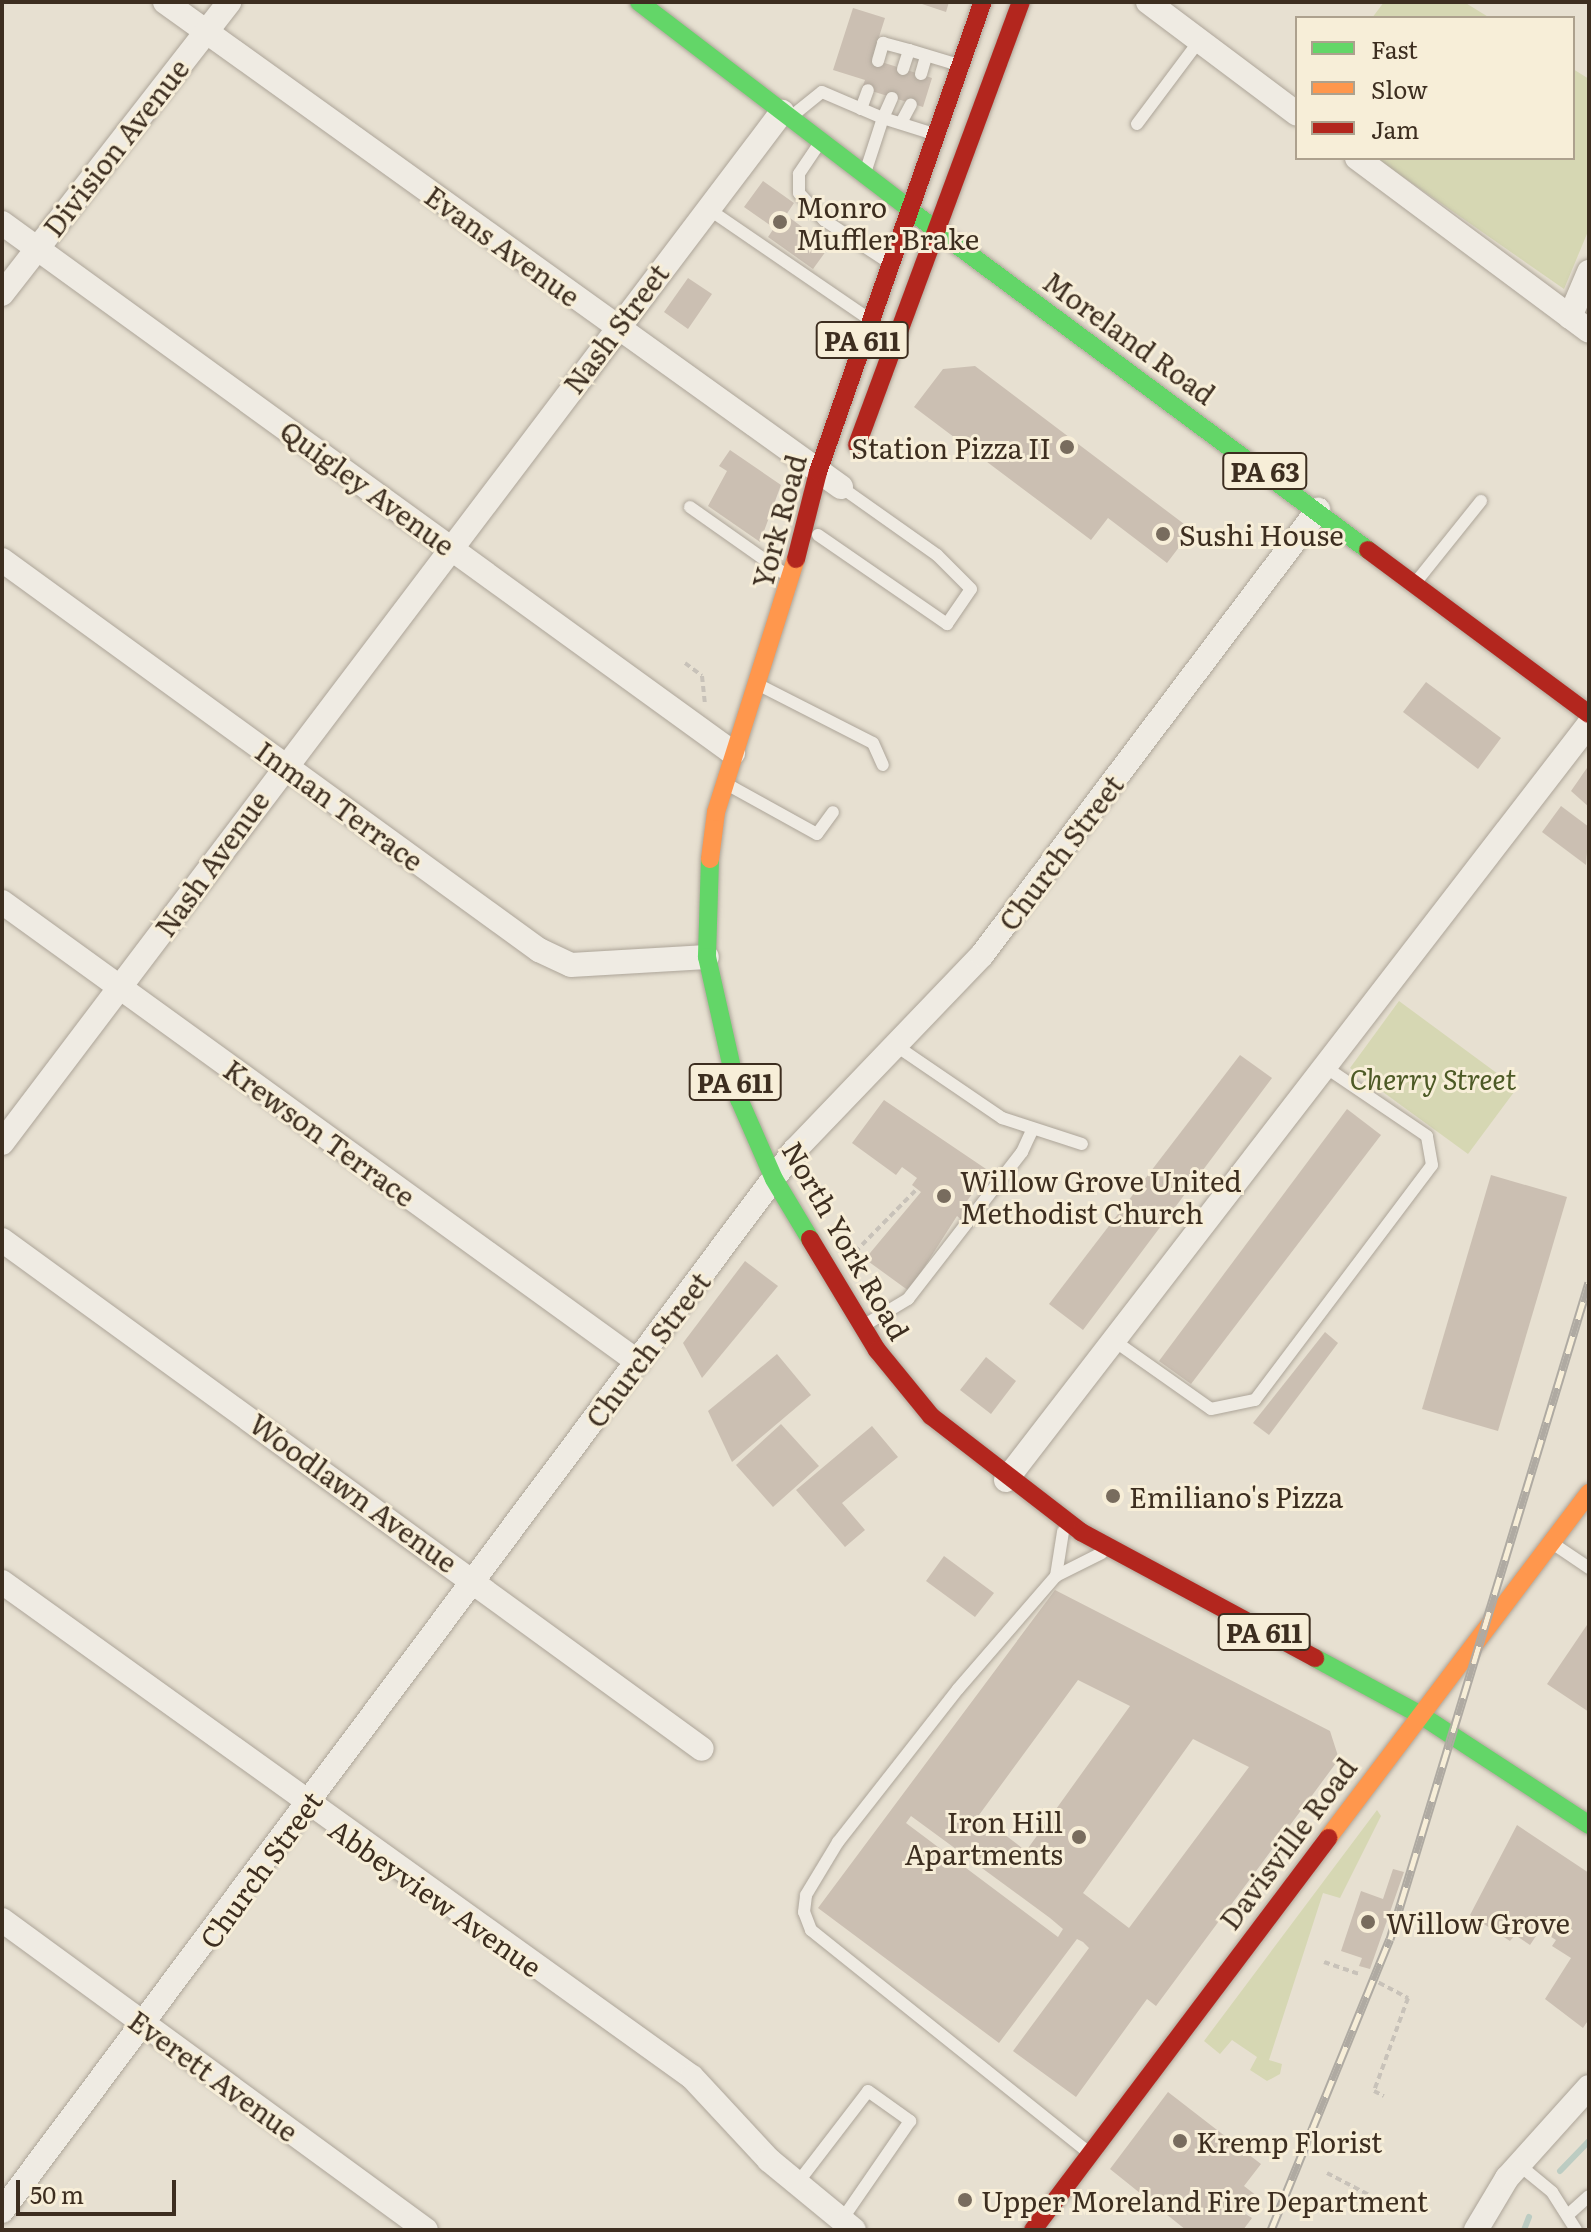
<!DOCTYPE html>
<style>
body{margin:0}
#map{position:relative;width:1591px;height:2232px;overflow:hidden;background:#e7e0d1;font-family:Literata,serif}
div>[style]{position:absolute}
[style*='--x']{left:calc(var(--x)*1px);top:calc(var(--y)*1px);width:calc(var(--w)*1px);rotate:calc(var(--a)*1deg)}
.green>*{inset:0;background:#d6d7b3}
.stream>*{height:6px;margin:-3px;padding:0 3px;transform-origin:3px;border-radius:3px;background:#bcccc2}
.building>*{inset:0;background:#cbbfb2}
.path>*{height:4px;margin-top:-2px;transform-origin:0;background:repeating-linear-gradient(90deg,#c8c2b9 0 6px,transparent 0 10px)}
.roads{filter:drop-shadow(0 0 2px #ada599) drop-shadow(0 0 2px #ada599)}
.lane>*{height:12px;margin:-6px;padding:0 6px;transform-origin:6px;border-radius:6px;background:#efebe3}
.street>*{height:24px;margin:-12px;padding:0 12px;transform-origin:12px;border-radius:12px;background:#efebe3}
.fast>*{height:18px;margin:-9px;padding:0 9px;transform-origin:9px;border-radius:9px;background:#63d668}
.slow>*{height:18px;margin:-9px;padding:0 9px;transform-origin:9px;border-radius:9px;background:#ff974d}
.jam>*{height:18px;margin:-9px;padding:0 9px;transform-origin:9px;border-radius:9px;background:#b3261e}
.rail>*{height:9px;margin-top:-4.5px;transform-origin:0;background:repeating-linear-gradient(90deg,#f7eed8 0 18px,#afaaa2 0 36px);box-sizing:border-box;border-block:2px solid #afaaa2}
.dots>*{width:22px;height:22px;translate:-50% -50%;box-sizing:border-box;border:4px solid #f7eed8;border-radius:50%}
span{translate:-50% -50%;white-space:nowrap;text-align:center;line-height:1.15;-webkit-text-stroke:6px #f7eed8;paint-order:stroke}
.shield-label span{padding:2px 6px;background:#f7eed8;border:2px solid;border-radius:6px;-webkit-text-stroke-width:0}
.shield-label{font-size:26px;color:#3d2e20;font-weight:700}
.street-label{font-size:28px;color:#3d2e20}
.poi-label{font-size:28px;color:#3d2e20}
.left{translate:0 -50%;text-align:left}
.right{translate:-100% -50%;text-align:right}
.park-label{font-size:28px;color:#4d5a26;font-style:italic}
.frame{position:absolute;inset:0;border:4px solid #3d2e20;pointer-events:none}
.legend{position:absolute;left:1295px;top:16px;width:280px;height:144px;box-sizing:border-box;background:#f7eed8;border:2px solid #ada18e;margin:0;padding:10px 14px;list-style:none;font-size:24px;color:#3d2e20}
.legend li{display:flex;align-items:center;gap:16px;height:40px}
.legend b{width:40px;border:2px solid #ada18e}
.scale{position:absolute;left:16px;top:2180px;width:160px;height:36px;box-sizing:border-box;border:4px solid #3d2e20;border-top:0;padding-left:10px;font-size:24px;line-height:28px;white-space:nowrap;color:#3d2e20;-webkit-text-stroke:6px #f7eed8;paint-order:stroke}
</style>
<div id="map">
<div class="green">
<div style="clip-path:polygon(1384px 2px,1464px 2px,1490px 18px,1372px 18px)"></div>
<div style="clip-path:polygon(1573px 69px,1589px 79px,1589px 229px,1564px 289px,1376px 158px,1573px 158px)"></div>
<div style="clip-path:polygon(1399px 1001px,1517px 1088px,1468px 1154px,1350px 1068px)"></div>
<div style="clip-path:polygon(1377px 1810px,1381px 1816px,1340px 1898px,1323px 1893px,1269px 2060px,1282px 2064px,1280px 2074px,1267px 2081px,1250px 2070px,1257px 2057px,1232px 2040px,1220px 2054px,1204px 2041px)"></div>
</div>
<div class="stream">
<div style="--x:1560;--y:2171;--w:42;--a:-46"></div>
<div style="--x:1524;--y:2230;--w:14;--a:-69"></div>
</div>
<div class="building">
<div style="clip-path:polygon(916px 2px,949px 2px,946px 12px)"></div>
<div style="clip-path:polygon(853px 8px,885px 18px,872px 59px,932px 78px,923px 107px,862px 88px,865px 80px,833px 70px)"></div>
<div style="clip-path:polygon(763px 181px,794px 203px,786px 215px,829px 247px,813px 269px,768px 237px,774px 228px,744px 207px)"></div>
<div style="clip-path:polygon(688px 278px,712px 294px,688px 329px,664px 312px)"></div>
<div style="clip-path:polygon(975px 366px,1192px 530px,1167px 563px,1108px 518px,1091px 540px,914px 407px,943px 369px)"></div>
<div style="clip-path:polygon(730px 450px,781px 485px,760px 542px,708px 506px,727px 471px,719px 466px)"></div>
<div style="clip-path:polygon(1426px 682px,1501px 738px,1478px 769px,1403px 712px)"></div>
<div style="clip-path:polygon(1589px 765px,1589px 807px,1571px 791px)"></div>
<div style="clip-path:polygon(1561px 806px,1589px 827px,1586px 865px,1542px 832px)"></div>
<div style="clip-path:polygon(1240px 1055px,1272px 1078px,1083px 1330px,1049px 1304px)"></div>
<div style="clip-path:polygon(884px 1100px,989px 1171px,967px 1201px,973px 1206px,963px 1221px,957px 1216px,909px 1291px,865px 1259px,921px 1192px,912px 1185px,917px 1178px,902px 1167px,896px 1175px,852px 1143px)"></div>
<div style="clip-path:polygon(1347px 1109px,1381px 1135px,1191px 1384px,1159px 1361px)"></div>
<div style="clip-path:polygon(1491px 1175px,1567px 1197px,1498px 1431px,1422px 1409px)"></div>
<div style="clip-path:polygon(745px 1261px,778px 1286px,702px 1378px,683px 1343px)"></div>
<div style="clip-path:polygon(1325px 1332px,1338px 1343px,1269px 1435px,1253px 1423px)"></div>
<div style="clip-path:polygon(777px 1354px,811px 1395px,732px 1462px,708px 1411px)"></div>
<div style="clip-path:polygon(986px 1357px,1016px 1381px,991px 1414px,960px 1390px)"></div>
<div style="clip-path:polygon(781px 1424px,819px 1466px,773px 1507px,736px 1465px)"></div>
<div style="clip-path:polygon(872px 1426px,898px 1457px,842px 1503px,865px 1530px,845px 1547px,796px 1490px)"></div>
<div style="clip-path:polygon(944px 1556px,994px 1593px,975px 1617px,926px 1581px)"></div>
<div style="clip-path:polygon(evenodd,1055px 1590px,1330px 1731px,1339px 1759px,1156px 2006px,1147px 1999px,1076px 2097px,1013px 2051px,1089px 1948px,1083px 1942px,1077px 1939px,999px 2043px,818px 1908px,1055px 1590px,1078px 1680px,1130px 1706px,1026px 1851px,979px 1815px,1078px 1680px,1055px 1590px,1193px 1739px,1249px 1767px,1129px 1928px,1083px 1893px,1193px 1739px,1055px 1590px,911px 1816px,1050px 1918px,1063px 1929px,1058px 1937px,906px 1823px,911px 1816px)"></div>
<div style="clip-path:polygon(1589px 1622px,1589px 1712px,1547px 1684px)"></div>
<div style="clip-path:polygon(1517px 1825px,1589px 1873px,1589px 2019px,1583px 2028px,1545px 1999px,1571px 1958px,1552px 1946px,1556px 1940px,1540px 1930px,1530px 1945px,1515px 1935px,1510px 1941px,1470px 1915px)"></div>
<div style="clip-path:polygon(1393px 1869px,1404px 1872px,1370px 1969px,1359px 1966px,1362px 1958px,1341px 1951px,1361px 1891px,1383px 1899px)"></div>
<div style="clip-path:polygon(1168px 2092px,1261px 2164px,1244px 2186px,1257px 2196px,1244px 2213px,1252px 2218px,1243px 2230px,1186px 2230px,1110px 2169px)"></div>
</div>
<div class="path">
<div style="--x:685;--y:663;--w:21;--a:37"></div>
<div style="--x:702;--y:676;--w:29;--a:84"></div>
<div style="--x:855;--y:1252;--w:86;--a:-45.5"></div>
<div style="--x:1324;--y:1962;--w:39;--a:19"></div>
<div style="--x:1370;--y:1978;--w:43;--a:27.8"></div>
<div style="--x:1408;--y:1998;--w:99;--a:110.1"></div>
<div style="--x:1374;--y:2091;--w:11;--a:27"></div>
<div style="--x:1327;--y:2173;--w:47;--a:27.6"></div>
</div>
<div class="roads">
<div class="lane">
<div style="--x:878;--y:61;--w:19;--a:-74"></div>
<div style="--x:883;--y:43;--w:27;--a:15"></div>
<div style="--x:903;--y:69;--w:20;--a:-72"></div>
<div style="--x:909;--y:50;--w:45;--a:16.8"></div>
<div style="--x:921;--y:74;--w:19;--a:-74"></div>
<div style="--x:861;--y:109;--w:20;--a:-70"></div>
<div style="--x:792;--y:116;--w:38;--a:-39"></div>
<div style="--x:822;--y:92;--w:66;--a:23.1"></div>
<div style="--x:883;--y:118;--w:22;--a:-66"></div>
<div style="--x:901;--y:123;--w:21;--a:-62"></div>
<div style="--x:1137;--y:124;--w:104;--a:-53.2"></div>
<div style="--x:819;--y:144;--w:36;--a:124"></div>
<div style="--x:799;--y:174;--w:19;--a:90"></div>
<div style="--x:799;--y:193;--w:37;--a:47"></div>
<div style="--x:824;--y:220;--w:73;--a:33.3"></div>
<div style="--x:866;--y:170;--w:55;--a:-71.9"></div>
<div style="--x:883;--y:118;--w:50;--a:17.4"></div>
<div style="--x:707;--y:208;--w:193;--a:34.4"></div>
<div style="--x:690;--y:507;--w:116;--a:35.2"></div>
<div style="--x:818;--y:535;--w:157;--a:34.6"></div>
<div style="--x:947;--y:624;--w:42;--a:-55.6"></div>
<div style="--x:971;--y:589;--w:48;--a:-135"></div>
<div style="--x:937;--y:555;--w:118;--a:-144.7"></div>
<div style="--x:1416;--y:582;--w:104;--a:-51.3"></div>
<div style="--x:763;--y:687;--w:123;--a:27"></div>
<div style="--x:873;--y:743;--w:24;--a:66"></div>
<div style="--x:732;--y:787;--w:97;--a:28.9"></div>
<div style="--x:817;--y:834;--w:27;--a:-54"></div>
<div style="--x:895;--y:1045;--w:130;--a:34.3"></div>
<div style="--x:1002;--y:1118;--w:84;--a:18"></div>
<div style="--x:868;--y:1323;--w:47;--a:-31"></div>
<div style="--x:908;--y:1299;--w:186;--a:-52.2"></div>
<div style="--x:1022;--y:1152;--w:23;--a:-65"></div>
<div style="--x:1116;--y:1342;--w:116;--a:35.2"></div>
<div style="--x:1211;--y:1409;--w:45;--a:-11.6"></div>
<div style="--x:1255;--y:1400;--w:294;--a:-53"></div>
<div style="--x:1432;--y:1165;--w:29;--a:-100"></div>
<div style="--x:1427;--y:1136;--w:123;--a:-145.9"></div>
<div style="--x:1552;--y:1543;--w:45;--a:34"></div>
<div style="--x:1056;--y:1576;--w:45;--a:-81"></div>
<div style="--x:1088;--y:2152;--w:355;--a:-141.3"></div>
<div style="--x:811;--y:1930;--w:19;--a:-111"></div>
<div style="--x:804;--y:1912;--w:17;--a:-83"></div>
<div style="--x:806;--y:1895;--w:62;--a:-58.9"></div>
<div style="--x:838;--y:1842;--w:194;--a:-51.9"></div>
<div style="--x:958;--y:1689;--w:150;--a:-49.1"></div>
<div style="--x:1056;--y:1576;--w:51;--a:-26.6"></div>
<div style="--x:1518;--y:2164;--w:44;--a:39.5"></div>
<div style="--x:1552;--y:2192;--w:45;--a:57.7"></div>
<div style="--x:796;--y:2185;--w:118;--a:-52.5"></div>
<div style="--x:868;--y:2091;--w:52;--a:35.5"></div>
<div style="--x:910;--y:2121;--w:121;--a:124.6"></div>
<div style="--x:1570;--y:2213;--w:25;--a:-42"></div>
</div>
<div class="street">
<div style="--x:165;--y:2;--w:832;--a:35.66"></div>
<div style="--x:1148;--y:2;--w:186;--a:36.9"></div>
<div style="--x:1357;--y:158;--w:289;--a:36.7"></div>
<div style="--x:2;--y:223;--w:903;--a:35.94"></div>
<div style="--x:2;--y:294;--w:370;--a:-52.1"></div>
<div style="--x:1570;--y:317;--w:49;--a:-67.1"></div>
<div style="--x:2;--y:560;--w:664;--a:35.99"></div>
<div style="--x:539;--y:950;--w:35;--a:25"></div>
<div style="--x:571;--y:965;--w:136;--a:-3.4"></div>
<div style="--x:2;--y:902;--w:785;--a:35.88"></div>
<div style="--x:2;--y:1143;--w:1293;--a:-52.89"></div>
<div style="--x:2;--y:1240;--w:865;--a:36.02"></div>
<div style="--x:1006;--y:1480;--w:955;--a:-52.36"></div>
<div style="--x:2;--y:1582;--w:849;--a:35.66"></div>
<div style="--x:692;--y:2077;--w:113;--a:47.1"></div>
<div style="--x:769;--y:2160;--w:110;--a:39.5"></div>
<div style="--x:2;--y:1920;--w:525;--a:36.17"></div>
<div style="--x:2;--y:2211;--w:1325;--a:-53.23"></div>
<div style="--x:795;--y:1150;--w:270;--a:-46.2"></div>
<div style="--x:982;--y:955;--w:558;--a:-52.95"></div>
<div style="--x:1476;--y:2230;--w:61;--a:-59.2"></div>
<div style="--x:1507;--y:2178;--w:122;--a:-48"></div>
</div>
<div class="fast">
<div style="--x:639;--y:2;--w:337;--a:37.4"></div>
<div style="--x:915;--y:214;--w:564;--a:36.57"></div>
<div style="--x:710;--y:859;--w:98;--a:91.8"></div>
<div style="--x:707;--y:957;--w:146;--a:77.3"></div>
<div style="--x:739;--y:1099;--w:87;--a:66.4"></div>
<div style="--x:774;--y:1179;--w:70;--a:59"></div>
<div style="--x:1315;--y:1658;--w:118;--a:28.3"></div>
<div style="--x:1419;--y:1714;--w:203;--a:33.1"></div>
</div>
<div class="slow">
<div style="--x:710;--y:859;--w:47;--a:-82.7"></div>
<div style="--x:716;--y:812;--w:265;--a:-72.5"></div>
<div style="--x:1328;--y:1838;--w:433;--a:-52.9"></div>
</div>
<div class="jam">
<div style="--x:857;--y:445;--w:472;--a:-69.7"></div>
<div style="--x:1368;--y:550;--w:275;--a:36.6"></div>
<div style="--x:796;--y:559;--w:90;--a:-75.8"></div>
<div style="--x:818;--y:472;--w:498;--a:-70.7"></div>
<div style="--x:810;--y:1239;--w:130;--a:58.9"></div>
<div style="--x:877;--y:1350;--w:85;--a:50.7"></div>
<div style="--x:931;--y:1416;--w:190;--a:37.7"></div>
<div style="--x:1081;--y:1532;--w:266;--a:28.3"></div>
<div style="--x:1033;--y:2230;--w:491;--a:-53"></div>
</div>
</div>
<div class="rail">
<div style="--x:1271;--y:2230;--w:314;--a:-67.8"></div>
<div style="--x:1390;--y:1939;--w:686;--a:-73.15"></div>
</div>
<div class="dots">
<div style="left:780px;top:222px;background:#786c5e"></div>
<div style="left:1067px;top:447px;background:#786c5e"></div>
<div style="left:1163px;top:534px;background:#786c5e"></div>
<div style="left:944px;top:1196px;background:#786c5e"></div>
<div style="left:1113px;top:1496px;background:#786c5e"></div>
<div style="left:1079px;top:1837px;background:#786c5e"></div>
<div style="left:1368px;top:1922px;background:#786c5e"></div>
<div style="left:1180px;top:2141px;background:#786c5e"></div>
<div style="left:965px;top:2200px;background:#786c5e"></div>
</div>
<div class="shield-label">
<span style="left:862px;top:340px">PA 611</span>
<span style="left:1265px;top:471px">PA 63</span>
<span style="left:735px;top:1082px">PA 611</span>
<span style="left:1264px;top:1632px">PA 611</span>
</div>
<div class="street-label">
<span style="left:115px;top:147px;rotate:-52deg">Division Avenue</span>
<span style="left:503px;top:245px;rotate:36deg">Evans Avenue</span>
<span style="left:615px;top:328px;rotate:-53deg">Nash Street</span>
<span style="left:1130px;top:337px;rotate:36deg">Moreland Road</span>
<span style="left:368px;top:487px;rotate:36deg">Quigley Avenue</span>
<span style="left:778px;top:521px;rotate:-75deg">York Road</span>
<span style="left:340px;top:805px;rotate:36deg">Inman Terrace</span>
<span style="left:1060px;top:852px;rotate:-53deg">Church Street</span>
<span style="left:211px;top:863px;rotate:-54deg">Nash Avenue</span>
<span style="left:320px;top:1132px;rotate:36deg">Krewson Terrace</span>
<span style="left:847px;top:1240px;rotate:60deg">North York Road</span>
<span style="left:647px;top:1349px;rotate:-53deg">Church Street</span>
<span style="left:354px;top:1492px;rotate:36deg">Woodlawn Avenue</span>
<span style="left:1287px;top:1843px;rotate:-53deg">Davisville Road</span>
<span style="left:260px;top:1869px;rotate:-54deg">Church Street</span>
<span style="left:436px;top:1897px;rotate:35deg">Abbeyview Avenue</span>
<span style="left:214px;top:2075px;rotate:36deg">Everett Avenue</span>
</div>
<div class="poi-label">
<span class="left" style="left:796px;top:222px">Monro<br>Muffler Brake</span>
<span class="right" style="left:1051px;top:447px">Station Pizza II</span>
<span class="left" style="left:1179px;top:534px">Sushi House</span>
<span class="left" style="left:960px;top:1196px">Willow Grove United<br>Methodist Church</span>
<span class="left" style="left:1129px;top:1496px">Emiliano's Pizza</span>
<span class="right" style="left:1063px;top:1837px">Iron Hill<br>Apartments</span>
<span class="left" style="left:1386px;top:1922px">Willow Grove</span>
<span class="left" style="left:1196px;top:2141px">Kremp Florist</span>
<span class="left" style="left:981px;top:2200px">Upper Moreland Fire Department</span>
</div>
<div class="park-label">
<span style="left:1433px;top:1078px">Cherry Street</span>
</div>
<div class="frame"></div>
<ul class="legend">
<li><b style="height:10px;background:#63d668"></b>Fast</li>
<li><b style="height:10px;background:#ff974d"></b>Slow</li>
<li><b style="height:10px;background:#b3261e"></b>Jam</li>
</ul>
<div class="scale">50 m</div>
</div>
